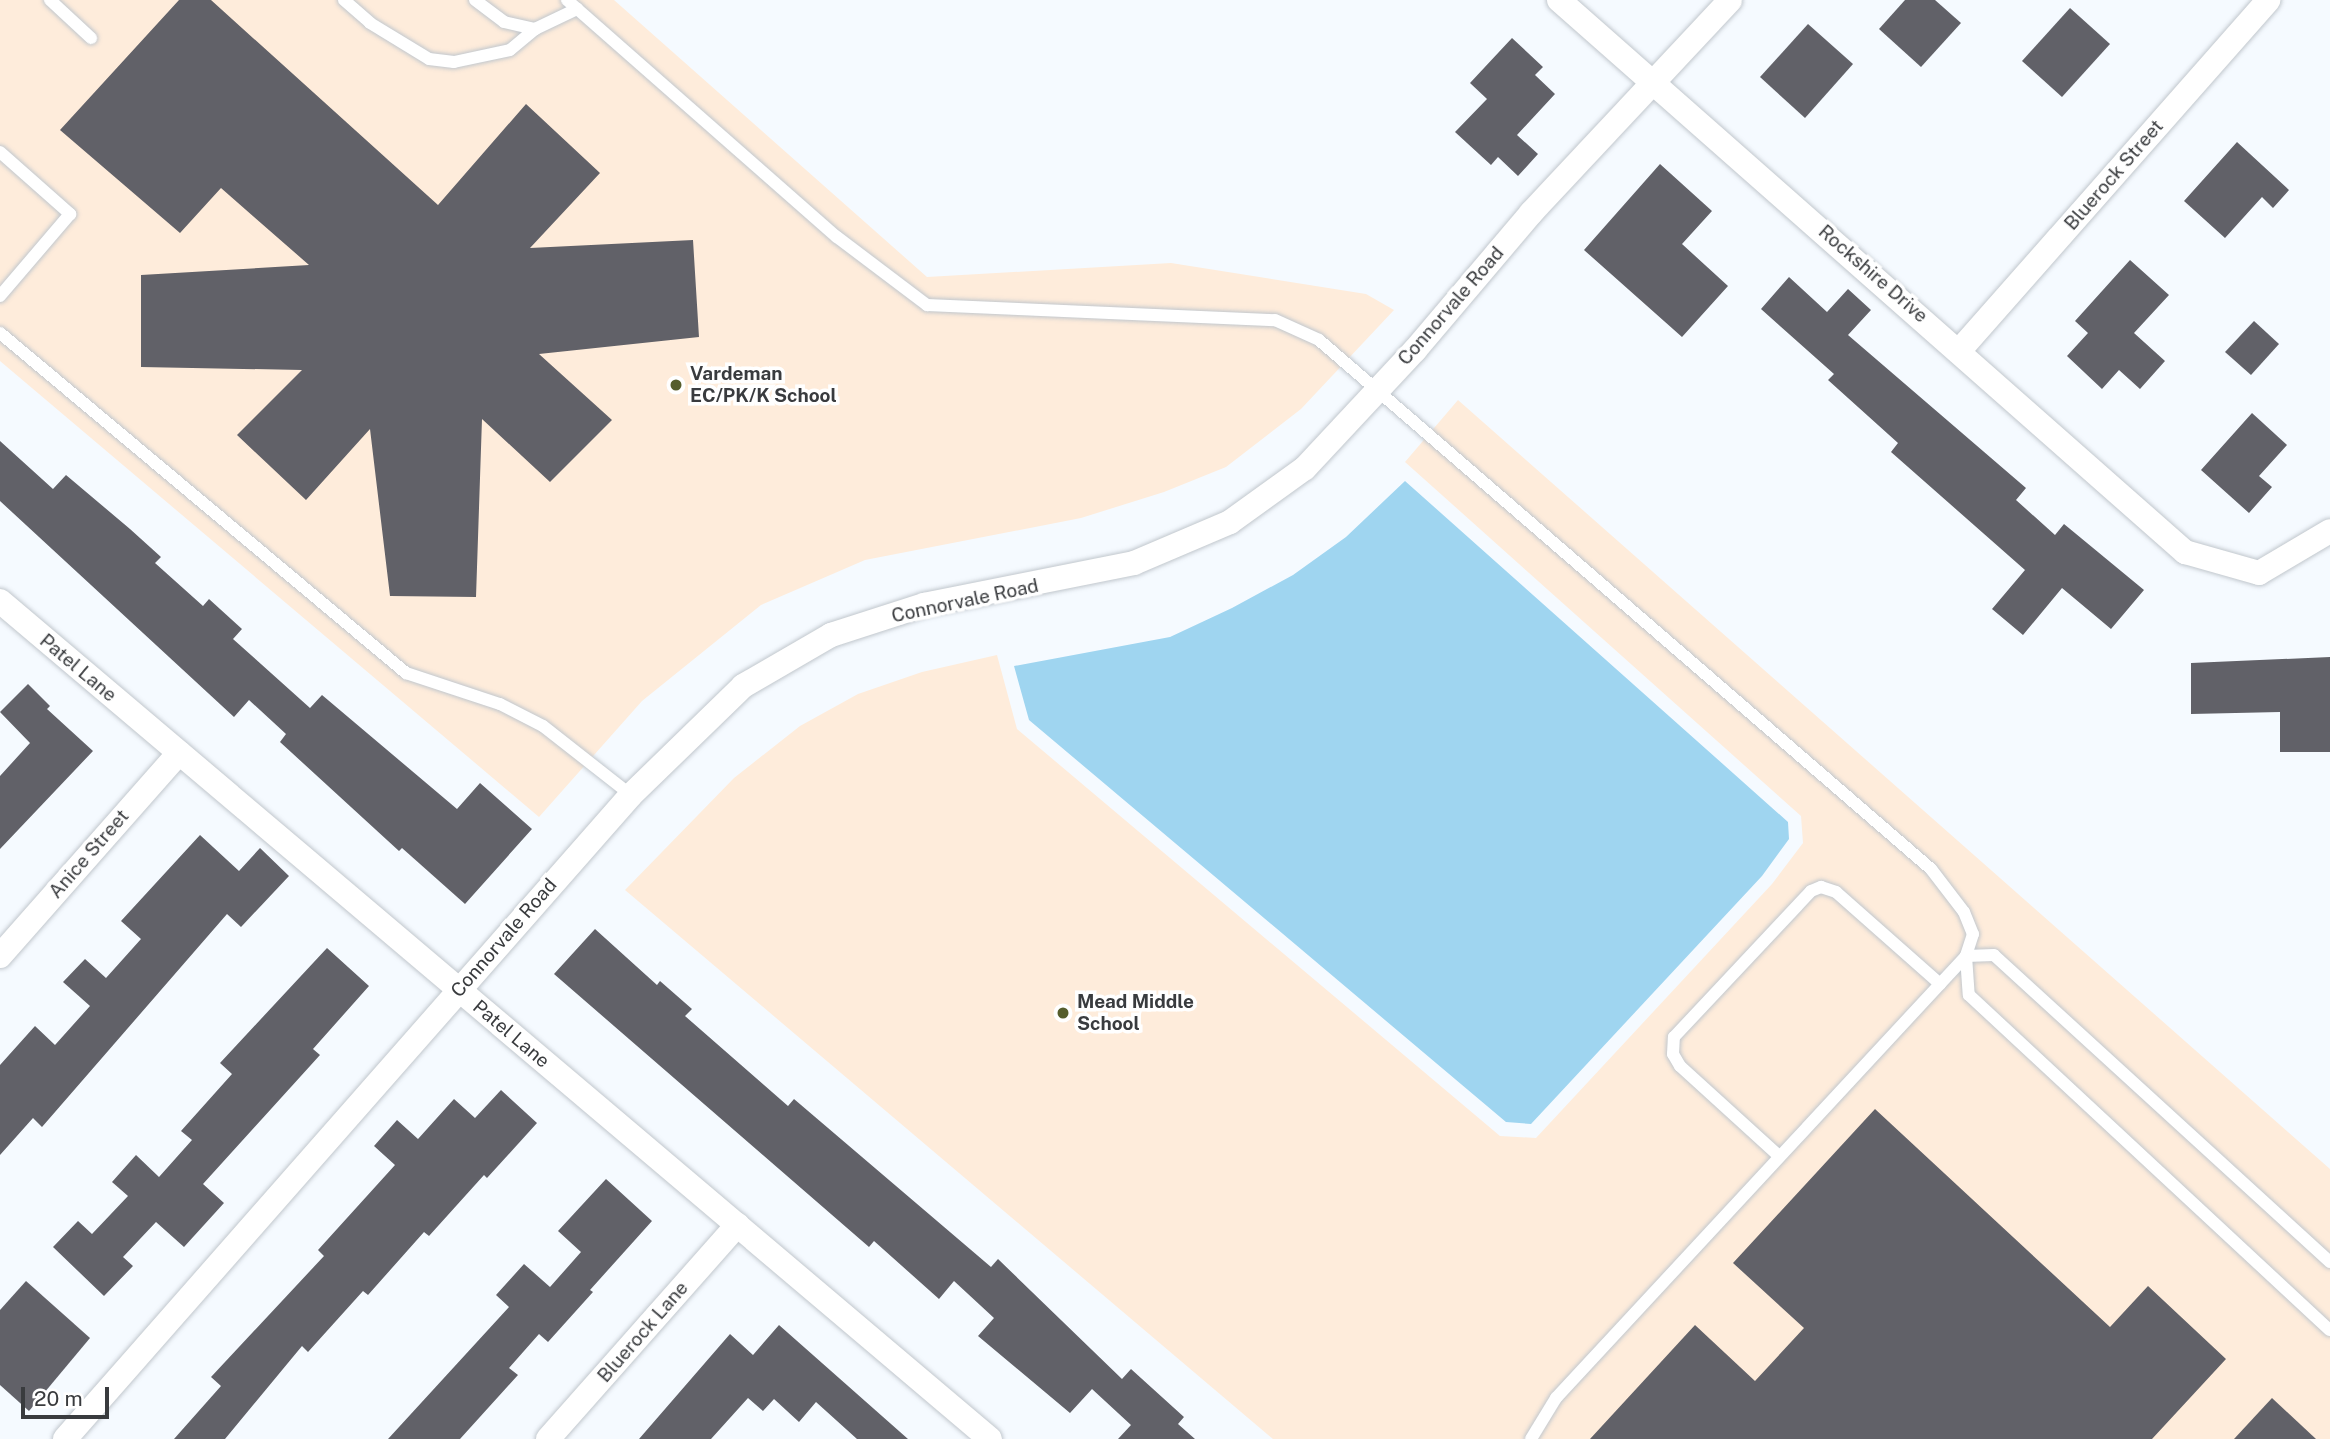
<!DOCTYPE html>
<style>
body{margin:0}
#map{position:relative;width:2330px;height:1439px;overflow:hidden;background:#f5faff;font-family:"Public Sans",sans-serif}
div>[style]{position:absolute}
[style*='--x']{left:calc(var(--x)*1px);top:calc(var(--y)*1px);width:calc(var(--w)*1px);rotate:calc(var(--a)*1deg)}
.education>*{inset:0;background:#feecdb}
.water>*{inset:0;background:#9fd5f0}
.building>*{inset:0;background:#616168}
.roads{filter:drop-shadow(0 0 2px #c1c7cd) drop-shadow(0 0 2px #c1c7cd)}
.lane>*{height:12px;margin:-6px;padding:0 6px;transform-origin:6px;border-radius:6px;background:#fff}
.street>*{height:24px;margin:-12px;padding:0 12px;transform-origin:12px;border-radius:12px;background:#fff}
.dots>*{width:19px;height:19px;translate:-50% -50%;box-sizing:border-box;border:4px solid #fff;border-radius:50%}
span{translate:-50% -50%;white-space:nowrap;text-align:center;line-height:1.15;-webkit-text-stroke:7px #fff;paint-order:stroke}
.street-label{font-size:19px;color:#393b3e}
.poi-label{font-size:19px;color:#393b3e;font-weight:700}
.left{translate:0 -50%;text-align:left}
.scale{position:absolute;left:21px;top:1387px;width:88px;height:32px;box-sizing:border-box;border:4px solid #393b3e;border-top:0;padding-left:9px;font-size:21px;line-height:24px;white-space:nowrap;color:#393b3e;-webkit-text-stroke:5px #fff;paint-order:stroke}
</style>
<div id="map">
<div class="education">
<div style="clip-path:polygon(0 0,614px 0,927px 277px,1171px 263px,1366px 294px,1394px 310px,1301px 409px,1226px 467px,1164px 492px,1081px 518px,865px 560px,761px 605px,642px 701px,539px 817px,0 361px)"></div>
<div style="clip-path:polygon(1458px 400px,2330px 1169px,2330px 1439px,1273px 1439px,625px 890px,734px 778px,800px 726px,858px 694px,922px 672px,997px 655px,1017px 729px,1500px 1136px,1536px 1138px,1772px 884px,1803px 843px,1801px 816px,1405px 462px)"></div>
</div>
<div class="water">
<div style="clip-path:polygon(1405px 481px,1788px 822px,1789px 839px,1762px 876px,1531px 1124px,1506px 1122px,1029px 720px,1014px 666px,1170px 637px,1232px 608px,1293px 575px,1346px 537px)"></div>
</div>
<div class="building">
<div style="clip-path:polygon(179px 0,211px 0,438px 205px,526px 104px,600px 173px,530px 248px,693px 240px,699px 337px,539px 354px,612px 420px,550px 482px,482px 419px,476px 597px,390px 596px,370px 429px,306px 500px,237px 435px,302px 370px,141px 367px,141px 275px,309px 265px,221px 188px,180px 233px,60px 130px)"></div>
<div style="clip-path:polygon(1905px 0,1935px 0,1961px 23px,1921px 67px,1879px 29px)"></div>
<div style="clip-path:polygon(2070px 8px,2110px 44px,2062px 97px,2022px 61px)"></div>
<div style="clip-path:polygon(1808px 24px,1853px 64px,1805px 118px,1760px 77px)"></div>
<div style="clip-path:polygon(1512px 38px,1543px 67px,1535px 75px,1555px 94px,1517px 135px,1538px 154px,1518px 176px,1498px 157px,1491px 165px,1455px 132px,1487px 99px,1470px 83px)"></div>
<div style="clip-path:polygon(2237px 142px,2289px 190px,2273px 208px,2262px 197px,2225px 238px,2184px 201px)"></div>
<div style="clip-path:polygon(1660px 164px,1712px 211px,1682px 244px,1728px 286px,1682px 337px,1584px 250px)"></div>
<div style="clip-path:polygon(2130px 260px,2169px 295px,2134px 333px,2165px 361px,2140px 389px,2119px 370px,2102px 389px,2067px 356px,2088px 333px,2075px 321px)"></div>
<div style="clip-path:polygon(1789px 277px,1827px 312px,1848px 289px,1871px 310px,1848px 335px,2026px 488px,2016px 500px,2055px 535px,2064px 524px,2144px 590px,2111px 629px,2062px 588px,2023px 635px,1992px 609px,2025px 570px,1891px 452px,1898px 443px,1828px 380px,1834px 374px,1761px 309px)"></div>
<div style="clip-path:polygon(2254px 321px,2279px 344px,2251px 375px,2225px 352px)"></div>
<div style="clip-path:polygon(2252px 413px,2287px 445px,2259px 476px,2272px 487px,2249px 513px,2201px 470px)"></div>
<div style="clip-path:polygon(0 441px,53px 489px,66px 475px,130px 529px,161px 557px,155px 563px,203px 606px,209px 599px,242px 629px,233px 639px,310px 708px,322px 695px,457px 809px,480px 783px,532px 829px,465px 904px,402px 848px,399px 851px,280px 742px,286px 734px,249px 700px,234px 717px,0 501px)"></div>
<div style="clip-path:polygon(2330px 657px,2330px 752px,2280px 752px,2280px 712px,2191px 714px,2191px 663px)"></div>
<div style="clip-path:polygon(28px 684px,50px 706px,47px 709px,93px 751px,0 849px,0 776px,30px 743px,0 712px)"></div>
<div style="clip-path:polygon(200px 835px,239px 871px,260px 848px,289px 876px,241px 927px,227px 914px,42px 1127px,33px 1118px,0 1155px,0 1065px,35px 1026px,55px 1045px,90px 1006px,63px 982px,85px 959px,106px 978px,141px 939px,121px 921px)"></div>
<div style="clip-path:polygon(595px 929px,657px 985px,660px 981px,692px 1009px,685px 1016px,788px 1106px,794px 1099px,991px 1267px,998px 1259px,1122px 1379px,1131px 1369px,1184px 1417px,1178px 1424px,1195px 1439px,1118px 1439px,1131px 1425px,1092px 1389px,1070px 1413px,978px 1336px,994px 1318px,954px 1281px,939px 1299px,874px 1241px,869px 1247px,554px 974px)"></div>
<div style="clip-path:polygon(327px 948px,369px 986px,313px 1049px,320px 1055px,203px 1184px,224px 1203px,184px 1247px,156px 1222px,123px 1257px,133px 1266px,104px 1296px,53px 1247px,78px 1221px,92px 1234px,128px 1196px,112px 1182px,136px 1155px,159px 1177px,192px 1140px,181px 1131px,232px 1074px,220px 1063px)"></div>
<div style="clip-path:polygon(501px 1090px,537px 1123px,487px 1178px,484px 1175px,429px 1236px,424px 1232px,368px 1295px,363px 1291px,308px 1352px,302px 1346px,225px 1439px,174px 1439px,221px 1386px,211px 1377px,324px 1256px,318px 1250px,395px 1165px,374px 1146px,397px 1120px,418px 1139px,454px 1099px,475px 1118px)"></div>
<div style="clip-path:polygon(1875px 1109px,2110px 1327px,2148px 1286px,2226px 1359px,2152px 1439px,1590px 1439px,1695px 1325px,1755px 1381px,1804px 1328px,1733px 1263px)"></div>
<div style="clip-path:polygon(606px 1179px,652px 1221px,590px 1290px,593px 1292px,548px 1342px,539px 1334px,509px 1368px,518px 1375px,460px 1439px,388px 1439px,509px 1307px,496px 1295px,524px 1264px,550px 1287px,581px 1252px,558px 1231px)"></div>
<div style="clip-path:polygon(26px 1281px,90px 1338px,29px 1411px,0 1385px,0 1310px)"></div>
<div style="clip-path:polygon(779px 1325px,908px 1439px,857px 1439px,816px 1402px,799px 1422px,774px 1399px,763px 1411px,748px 1398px,711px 1439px,639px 1439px,730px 1334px,753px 1355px)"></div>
<div style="clip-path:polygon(2272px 1398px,2316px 1439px,2234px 1439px)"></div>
</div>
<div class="roads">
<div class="lane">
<div style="--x:50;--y:0;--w:56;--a:42.8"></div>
<div style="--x:344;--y:0;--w:35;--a:41"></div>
<div style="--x:370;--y:23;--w:69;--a:31.4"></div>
<div style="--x:429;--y:59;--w:25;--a:7"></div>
<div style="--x:454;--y:62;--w:57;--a:-12.1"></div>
<div style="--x:510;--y:50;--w:33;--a:-40"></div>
<div style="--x:475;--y:0;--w:36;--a:37"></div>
<div style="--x:504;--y:22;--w:32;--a:13"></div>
<div style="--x:535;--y:29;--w:47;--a:-25.5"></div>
<div style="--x:567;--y:0;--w:359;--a:41.3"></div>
<div style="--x:837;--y:237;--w:113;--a:37.1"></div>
<div style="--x:927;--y:305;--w:348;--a:2.5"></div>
<div style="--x:1275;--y:320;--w:48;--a:24.4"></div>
<div style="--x:1319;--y:340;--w:809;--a:40.84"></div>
<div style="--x:1931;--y:869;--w:54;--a:52.5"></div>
<div style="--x:1964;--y:912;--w:24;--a:68"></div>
<div style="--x:1973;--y:934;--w:23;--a:108"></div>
<div style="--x:1966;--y:956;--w:603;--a:132.85"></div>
<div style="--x:1556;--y:1398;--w:48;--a:121.4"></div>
<div style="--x:0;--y:152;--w:94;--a:41.5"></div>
<div style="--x:70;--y:214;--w:108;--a:130.5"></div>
<div style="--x:0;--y:333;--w:530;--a:39.94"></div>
<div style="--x:406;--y:673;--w:99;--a:18.3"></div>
<div style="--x:500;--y:704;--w:48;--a:27.1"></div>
<div style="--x:543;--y:726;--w:112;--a:38.1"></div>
<div style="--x:1779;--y:1156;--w:134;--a:-137.7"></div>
<div style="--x:1680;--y:1066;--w:14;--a:-120"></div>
<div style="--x:1673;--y:1054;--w:17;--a:-87"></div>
<div style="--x:1674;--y:1037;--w:200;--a:-46.8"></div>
<div style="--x:1811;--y:891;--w:11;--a:-22"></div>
<div style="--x:1821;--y:887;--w:16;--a:18"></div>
<div style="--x:1836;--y:892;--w:139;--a:41.5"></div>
<div style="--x:2330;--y:1262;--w:455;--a:-137.6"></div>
<div style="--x:1994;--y:955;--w:28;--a:178"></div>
<div style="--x:1966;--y:956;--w:39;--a:86"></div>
<div style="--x:1969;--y:995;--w:492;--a:42.9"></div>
</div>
<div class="street">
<div style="--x:1559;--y:0;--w:835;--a:41.41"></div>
<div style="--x:2185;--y:552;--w:77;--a:15.8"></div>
<div style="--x:2259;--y:573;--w:82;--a:-30.6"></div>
<div style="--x:1959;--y:351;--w:468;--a:-48.6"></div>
<div style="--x:0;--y:601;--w:1297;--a:40.25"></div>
<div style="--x:0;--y:956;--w:271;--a:-48.6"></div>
<div style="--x:65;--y:1439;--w:857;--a:-48.69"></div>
<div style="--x:631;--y:795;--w:156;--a:-44.2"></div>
<div style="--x:743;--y:686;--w:102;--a:-30.1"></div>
<div style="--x:831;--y:635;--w:98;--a:-17.9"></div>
<div style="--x:924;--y:605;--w:214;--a:-11.3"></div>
<div style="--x:1134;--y:563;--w:104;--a:-23.1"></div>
<div style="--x:1230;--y:522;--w:92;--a:-35.8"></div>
<div style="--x:1305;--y:468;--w:161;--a:-47"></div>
<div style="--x:1415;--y:350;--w:180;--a:-49.7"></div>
<div style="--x:1531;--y:213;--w:291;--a:-46.9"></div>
<div style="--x:548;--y:1439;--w:286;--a:-48.5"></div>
</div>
</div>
<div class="dots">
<div style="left:676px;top:385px;background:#555d2c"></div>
<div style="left:1063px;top:1013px;background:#555d2c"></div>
</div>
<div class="street-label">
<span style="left:2114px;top:175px;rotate:-49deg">Bluerock Street</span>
<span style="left:1873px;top:274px;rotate:41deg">Rockshire Drive</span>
<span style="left:1451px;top:306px;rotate:-49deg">Connorvale Road</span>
<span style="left:965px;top:601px;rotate:-12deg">Connorvale Road</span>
<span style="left:78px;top:668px;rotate:40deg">Patel Lane</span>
<span style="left:89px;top:854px;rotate:-49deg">Anice Street</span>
<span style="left:504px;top:938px;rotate:-49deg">Connorvale Road</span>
<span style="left:511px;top:1034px;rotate:40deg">Patel Lane</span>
<span style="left:643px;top:1332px;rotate:-49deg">Bluerock Lane</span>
</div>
<div class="poi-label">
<span class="left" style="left:690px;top:385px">Vardeman<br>EC/PK/K School</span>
<span class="left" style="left:1077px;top:1013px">Mead Middle<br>School</span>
</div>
<div class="scale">20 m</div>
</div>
